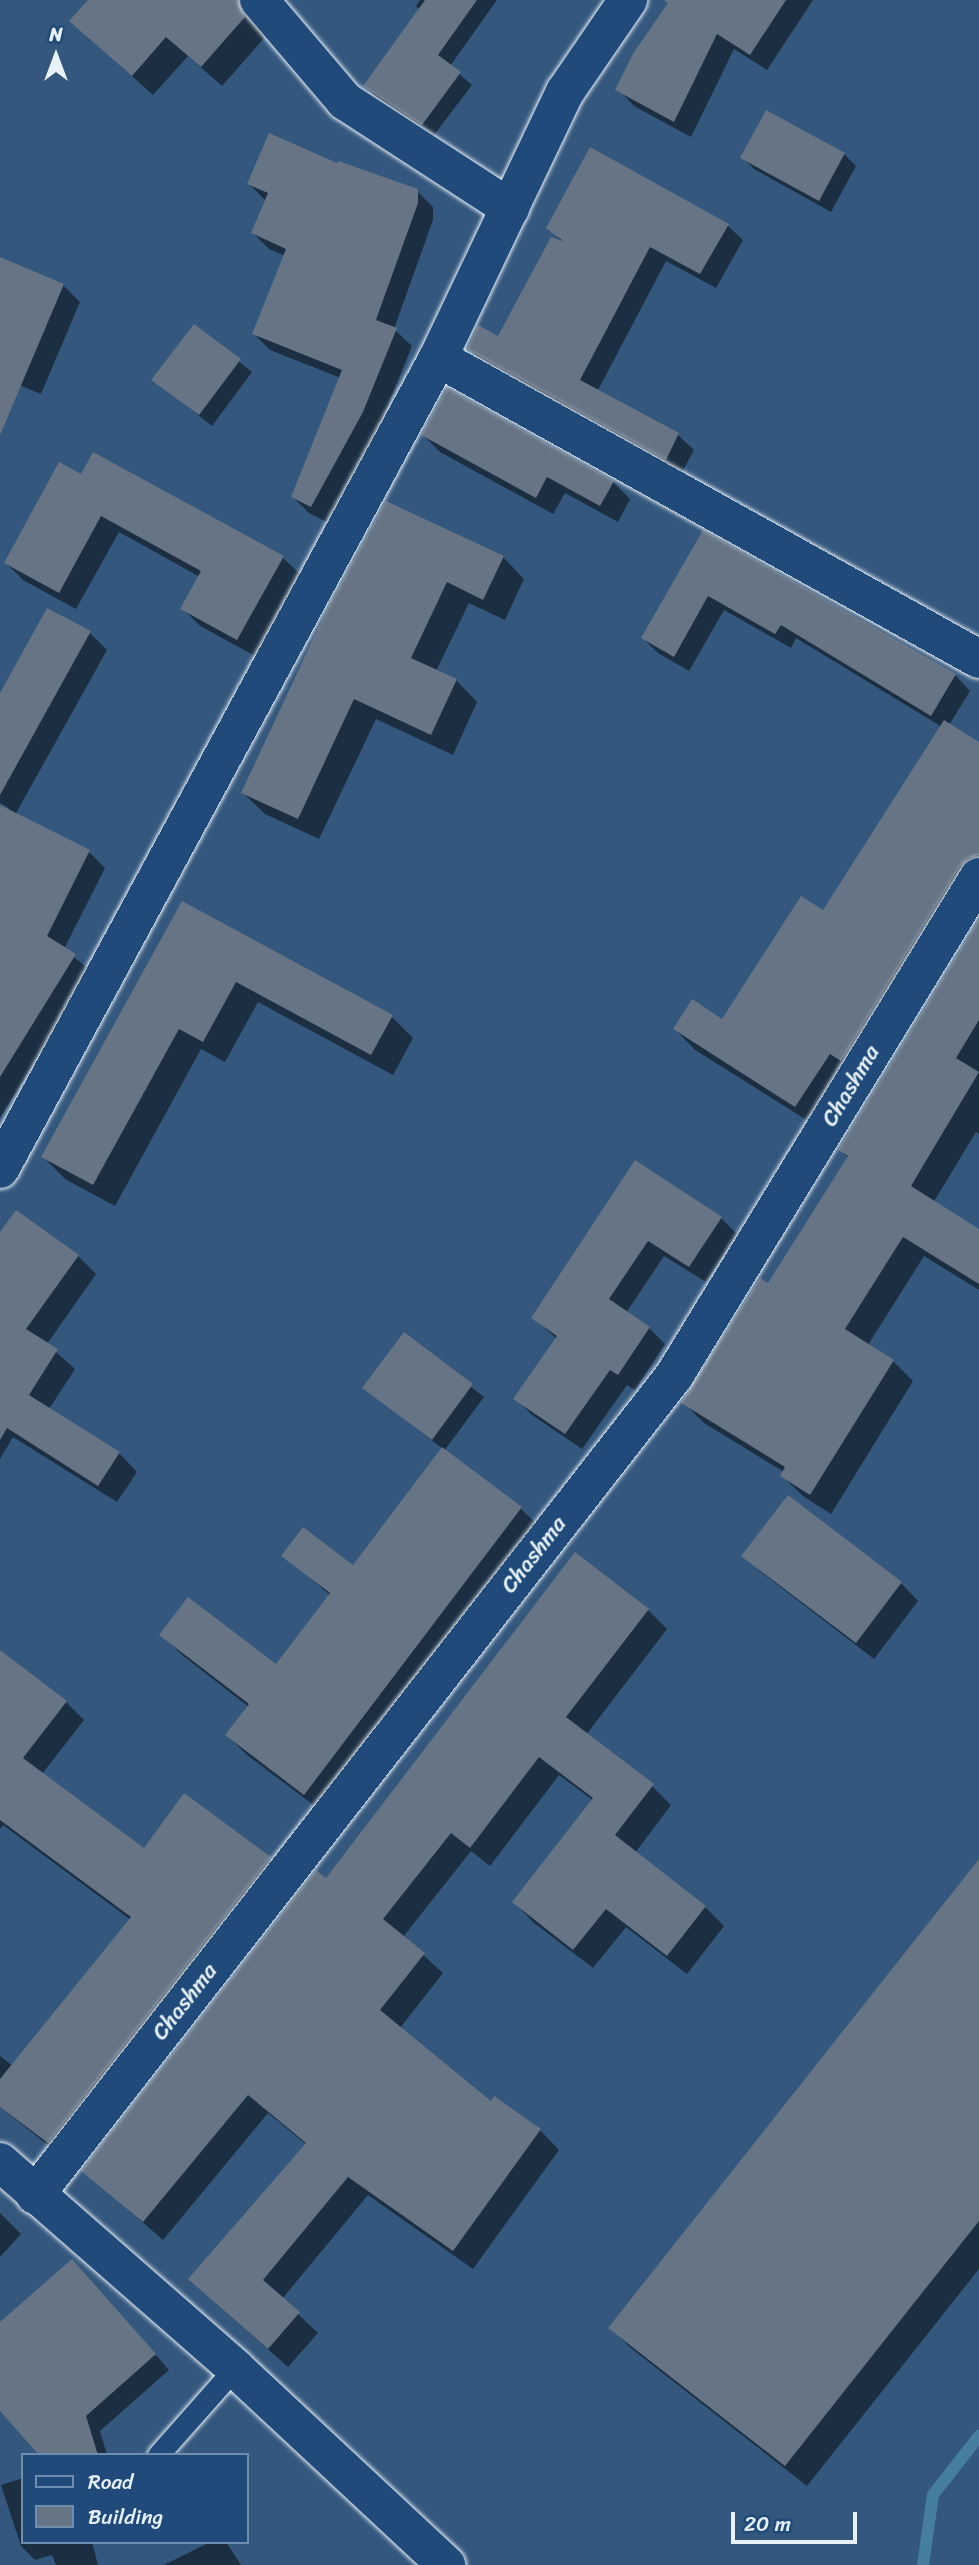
<!DOCTYPE html>
<style>
body{margin:0}
#map{position:relative;width:979px;height:2565px;overflow:hidden;background:#34577d;font-family:Sriracha,sans-serif}
div>[style]{position:absolute}
[style*='--x']{left:calc(var(--x)*1px);top:calc(var(--y)*1px);width:calc(var(--w)*1px);rotate:calc(var(--a)*1deg)}
.shadow>*{inset:0;background:#0007}
.stream>*{height:12px;margin:-6px;padding:0 6px;transform-origin:6px;border-radius:6px;background:#467e9f}
.building>*{inset:0;background:#667485}
.roads{filter:drop-shadow(0 0 2px #e8f1f8) drop-shadow(0 0 2px #e8f1f8)}
.service>*{height:21px;margin:-10.5px;padding:0 10.5px;transform-origin:10.5px;border-radius:10.5px;background:#1f4a7a}
.minor>*{height:38px;margin:-19px;padding:0 19px;transform-origin:19px;border-radius:19px;background:#1f4a7a}
.tertiary>*{height:38px;margin:-19px;padding:0 19px;transform-origin:19px;border-radius:19px;background:#1f4a7a}
span{translate:-50% -50%;white-space:nowrap;text-align:center;line-height:1.15;-webkit-text-stroke:5px #1f4a7a;paint-order:stroke}
.street-label{font-size:23px;color:#e8f1f8}
.legend{position:absolute;left:21px;top:2453px;width:228px;height:91px;box-sizing:border-box;background:#1f4a7a;border:2px solid #6f8dac;margin:0;padding:9px 12px;list-style:none;font-size:21px;color:#e8f1f8}
.legend li{display:flex;align-items:center;gap:14px;height:35px}
.legend b{width:35px;border:2px solid #6f8dac}
.north{position:absolute;left:21px;top:21px;width:70px;height:70px;-webkit-text-stroke:5px #1f4a7a;paint-order:stroke;rotate:0deg;font-size:19px;font-weight:700;line-height:28px;text-align:center;color:#e8f1f8}
.north::after{content:'';display:block;margin:auto;width:24px;height:32px;background:#e8f1f8;clip-path:polygon(50% 0,100% 100%,50% 72%,0 100%)}
.scale{position:absolute;left:731px;top:2512px;width:126px;height:32px;box-sizing:border-box;border:4px solid #e8f1f8;border-top:0;padding-left:9px;font-size:21px;line-height:24px;white-space:nowrap;color:#e8f1f8;-webkit-text-stroke:5px #1f4a7a;paint-order:stroke}
</style>
<div id="map">
<div class="shadow">
<div style="clip-path:polygon(90px 0,239px 0,258px 19px,258px 27px,264px 38px,222px 86px,188px 56px,153px 95px,71px 21px)"></div>
<div style="clip-path:polygon(420px 0,497px 0,450px 66px,472px 85px,434px 135px,377px 98px,365px 86px,420px 10px,416px 6px)"></div>
<div style="clip-path:polygon(671px 0,813px 0,767px 70px,734px 49px,691px 137px,634px 106px,618px 89px)"></div>
<div style="clip-path:polygon(766px 113px,844px 154px,856px 166px,831px 212px,754px 169px,742px 157px)"></div>
<div style="clip-path:polygon(338px 165px,417px 191px,433px 207px,433px 220px,394px 329px,412px 346px,379px 428px,327px 522px,309px 513px,293px 497px,341px 378px,270px 350px,254px 334px,285px 256px,269px 249px,253px 233px,265px 200px,249px 184px)"></div>
<div style="clip-path:polygon(727px 225px,743px 240px,716px 288px,666px 261px,597px 392px,678px 435px,694px 450px,681px 474px,484px 364px,469px 349px,499px 339px,564px 244px,548px 227px)"></div>
<div style="clip-path:polygon(0 259px,63px 285px,80px 302px,41px 394px,0 377px)"></div>
<div style="clip-path:polygon(195px 326px,252px 372px,212px 426px,154px 380px)"></div>
<div style="clip-path:polygon(423px 435px,613px 482px,630px 499px,618px 522px,565px 493px,553px 514px,440px 452px)"></div>
<div style="clip-path:polygon(81px 476px,282px 557px,300px 574px,255px 656px,200px 626px,183px 609px,200px 577px,119px 532px,76px 609px,23px 580px,6px 563px)"></div>
<div style="clip-path:polygon(703px 533px,955px 675px,970px 691px,949px 725px,979px 744px,979px 889px,816px 1126px,695px 1050px,675px 1029px,722px 1021px,824px 912px,942px 727px,796px 638px,791px 648px,724px 610px,689px 671px,658px 653px,643px 638px)"></div>
<div style="clip-path:polygon(503px 557px,524px 579px,505px 620px,469px 603px,436px 671px,456px 680px,477px 702px,453px 755px,376px 719px,319px 839px,265px 814px,243px 793px,331px 606px)"></div>
<div style="clip-path:polygon(90px 633px,107px 650px,15px 815px,89px 852px,105px 868px,64px 949px,91px 971px,0 1118px,0 807px,7px 811px,9px 808px,0 803px,0 697px)"></div>
<div style="clip-path:polygon(182px 903px,392px 1017px,413px 1038px,393px 1075px,258px 1002px,225px 1062px,201px 1049px,115px 1206px,65px 1179px,43px 1157px)"></div>
<div style="clip-path:polygon(979px 922px,979px 1134px,976px 1132px,933px 1203px,979px 1231px,979px 1290px,924px 1256px,868px 1345px,893px 1361px,913px 1381px,831px 1514px,803px 1496px,782px 1476px,784px 1472px,704px 1423px,683px 1402px,769px 1285px,848px 1158px,840px 1150px)"></div>
<div style="clip-path:polygon(636px 1163px,721px 1218px,737px 1234px,706px 1282px,664px 1256px,626px 1313px,649px 1328px,665px 1344px,635px 1390px,627px 1385px,582px 1449px,532px 1415px,516px 1399px,557px 1339px,533px 1318px)"></div>
<div style="clip-path:polygon(0 1234px,78px 1256px,96px 1274px,47px 1344px,75px 1369px,49px 1409px,119px 1453px,137px 1472px,117px 1502px,13px 1437px,0 1459px)"></div>
<div style="clip-path:polygon(404px 1335px,484px 1397px,444px 1451px,521px 1509px,541px 1528px,324px 1813px,247px 1755px,227px 1735px,249px 1707px,182px 1655px,162px 1635px,276px 1666px,330px 1595px,283px 1555px,353px 1567px,443px 1449px,364px 1388px)"></div>
<div style="clip-path:polygon(788px 1497px,901px 1583px,918px 1601px,874px 1659px,761px 1572px,744px 1555px)"></div>
<div style="clip-path:polygon(648px 1610px,667px 1629px,586px 1735px,652px 1786px,671px 1805px,635px 1853px,705px 1907px,724px 1926px,687px 1974px,626px 1927px,593px 1968px,533px 1922px,514px 1902px,594px 1801px,559px 1775px,490px 1866px,471px 1851px,403px 1937px,443px 1973px,400px 2028px,491px 2104px,540px 2130px,559px 2150px,473px 2269px,368px 2195px,282px 2299px,318px 2333px,288px 2367px,210px 2298px,307px 2145px,268px 2113px,163px 2240px,84px 2171px,326px 1880px)"></div>
<div style="clip-path:polygon(0 1661px,66px 1702px,84px 1720px,42px 1774px,144px 1850px,269px 1859px,288px 1877px,67px 2160px,0 2107px,0 2056px,13px 2066px,131px 1920px,3px 1825px,0 1829px)"></div>
<div style="clip-path:polygon(979px 1862px,979px 2269px,807px 2486px,632px 2349px,610px 2328px)"></div>
<div style="clip-path:polygon(0 2213px,21px 2234px,0 2257px)"></div>
<div style="clip-path:polygon(86px 2276px,169px 2370px,100px 2431px,107px 2455px,42px 2455px,0 2408px,0 2324px)"></div>
<div style="clip-path:polygon(23px 2478px,23px 2542px,92px 2542px,98px 2565px,56px 2565px,52px 2555px,35px 2560px,21px 2546px,1px 2485px)"></div>
<div style="clip-path:polygon(210px 2542px,226px 2542px,241px 2565px,164px 2565px)"></div>
</div>
<div class="stream">
<div style="--x:923;--y:2565;--w:71;--a:-81.9"></div>
<div style="--x:933;--y:2495;--w:75;--a:-52.1"></div>
</div>
<div class="building">
<div style="clip-path:polygon(88px 0,238px 0,245px 17px,201px 67px,166px 37px,132px 76px,69px 21px)"></div>
<div style="clip-path:polygon(425px 0,477px 0,438px 55px,461px 72px,422px 125px,363px 86px)"></div>
<div style="clip-path:polygon(664px 0,786px 0,750px 55px,717px 34px,674px 122px,615px 90px,634px 52px,668px 3px)"></div>
<div style="clip-path:polygon(766px 110px,845px 153px,819px 201px,740px 158px)"></div>
<div style="clip-path:polygon(269px 133px,337px 163px,338px 161px,418px 189px,418px 203px,376px 320px,397px 328px,363px 412px,311px 507px,291px 497px,342px 370px,252px 334px,286px 249px,251px 233px,268px 193px,247px 184px)"></div>
<div style="clip-path:polygon(590px 147px,729px 224px,700px 274px,650px 247px,580px 380px,679px 433px,666px 460px,467px 349px,478px 325px,498px 336px,551px 237px,563px 241px,546px 228px)"></div>
<div style="clip-path:polygon(0 257px,64px 284px,0 435px)"></div>
<div style="clip-path:polygon(194px 324px,241px 359px,199px 415px,151px 380px)"></div>
<div style="clip-path:polygon(447px 388px,614px 481px,600px 506px,547px 477px,536px 498px,421px 435px)"></div>
<div style="clip-path:polygon(93px 452px,284px 556px,237px 640px,180px 609px,201px 571px,101px 516px,59px 593px,4px 563px,59px 462px,81px 474px)"></div>
<div style="clip-path:polygon(386px 501px,504px 556px,483px 600px,447px 582px,411px 658px,457px 679px,431px 735px,354px 699px,298px 819px,241px 793px,329px 605px)"></div>
<div style="clip-path:polygon(703px 530px,956px 674px,931px 716px,781px 625px,775px 634px,708px 596px,674px 657px,641px 638px)"></div>
<div style="clip-path:polygon(47px 608px,91px 631px,0 795px,0 693px)"></div>
<div style="clip-path:polygon(944px 720px,979px 742px,979px 855px,968px 858px,960px 866px,841px 1061px,830px 1054px,795px 1107px,673px 1029px,692px 999px,722px 1019px,801px 896px,823px 910px)"></div>
<div style="clip-path:polygon(0 805px,90px 850px,47px 936px,76px 954px,0 1077px)"></div>
<div style="clip-path:polygon(182px 901px,393px 1015px,371px 1055px,236px 982px,203px 1042px,179px 1029px,93px 1185px,41px 1157px)"></div>
<div style="clip-path:polygon(979px 919px,979px 1020px,956px 1058px,979px 1072px,911px 1186px,979px 1229px,979px 1284px,903px 1237px,845px 1329px,894px 1360px,810px 1495px,780px 1476px,785px 1467px,681px 1403px,760px 1278px,768px 1283px,848px 1156px,838px 1150px)"></div>
<div style="clip-path:polygon(635px 1160px,722px 1217px,689px 1267px,648px 1241px,609px 1299px,650px 1327px,618px 1375px,610px 1370px,565px 1434px,513px 1399px,557px 1336px,531px 1318px)"></div>
<div style="clip-path:polygon(16px 1210px,79px 1255px,26px 1329px,58px 1349px,29px 1395px,120px 1452px,98px 1486px,7px 1428px,0 1440px,0 1232px)"></div>
<div style="clip-path:polygon(404px 1332px,473px 1384px,432px 1440px,362px 1388px)"></div>
<div style="clip-path:polygon(442px 1447px,522px 1507px,304px 1795px,225px 1735px,249px 1704px,159px 1635px,188px 1597px,276px 1664px,330px 1593px,281px 1556px,303px 1527px,353px 1565px)"></div>
<div style="clip-path:polygon(788px 1495px,902px 1582px,856px 1643px,741px 1556px)"></div>
<div style="clip-path:polygon(575px 1552px,649px 1609px,566px 1717px,654px 1784px,615px 1835px,706px 1906px,667px 1956px,606px 1909px,573px 1950px,512px 1902px,593px 1798px,539px 1757px,470px 1848px,451px 1833px,383px 1919px,425px 1953px,380px 2010px,491px 2101px,494px 2096px,541px 2129px,453px 2251px,348px 2177px,263px 2280px,300px 2312px,268px 2349px,188px 2279px,306px 2143px,248px 2095px,143px 2222px,81px 2171px,316px 1870px,326px 1878px)"></div>
<div style="clip-path:polygon(0 1650px,67px 1701px,23px 1758px,144px 1848px,184px 1793px,271px 1857px,48px 2143px,0 2107px,0 2079px,131px 1917px,0 1820px)"></div>
<div style="clip-path:polygon(979px 1859px,979px 2221px,785px 2466px,608px 2328px)"></div>
<div style="clip-path:polygon(72px 2259px,156px 2354px,86px 2416px,98px 2455px,39px 2455px,0 2411px,0 2322px)"></div>
</div>
<div class="roads">
<div class="service">
<div style="--x:158;--y:2455;--w:116;--a:-48.5"></div>
</div>
<div class="minor">
<div style="--x:259;--y:0;--w:133;--a:49.6"></div>
<div style="--x:345;--y:101;--w:197;--a:33"></div>
<div style="--x:438;--y:358;--w:619;--a:29.09"></div>
<div style="--x:0;--y:1169;--w:922;--a:-61.63"></div>
<div style="--x:438;--y:358;--w:295;--a:-64.5"></div>
<div style="--x:565;--y:92;--w:112;--a:-55.6"></div>
<div style="--x:35;--y:2195;--w:1039;--a:-52.04"></div>
<div style="--x:674;--y:1376;--w:585;--a:-58.57"></div>
</div>
<div class="tertiary">
<div style="--x:0;--y:2162;--w:313;--a:41.2"></div>
<div style="--x:235;--y:2368;--w:289;--a:43"></div>
</div>
</div>
<div class="street-label">
<span style="left:851px;top:1086px;rotate:-59deg">Chashma</span>
<span style="left:534px;top:1555px;rotate:-52deg">Chashma</span>
<span style="left:185px;top:2002px;rotate:-52deg">Chashma</span>
</div>
<ul class="legend">
<li><b style="height:9px;background:#1f4a7a"></b>Road</li>
<li><b style="height:19px;background:#667485"></b>Building</li>
</ul>
<div class="north">N</div>
<div class="scale">20 m</div>
</div>
